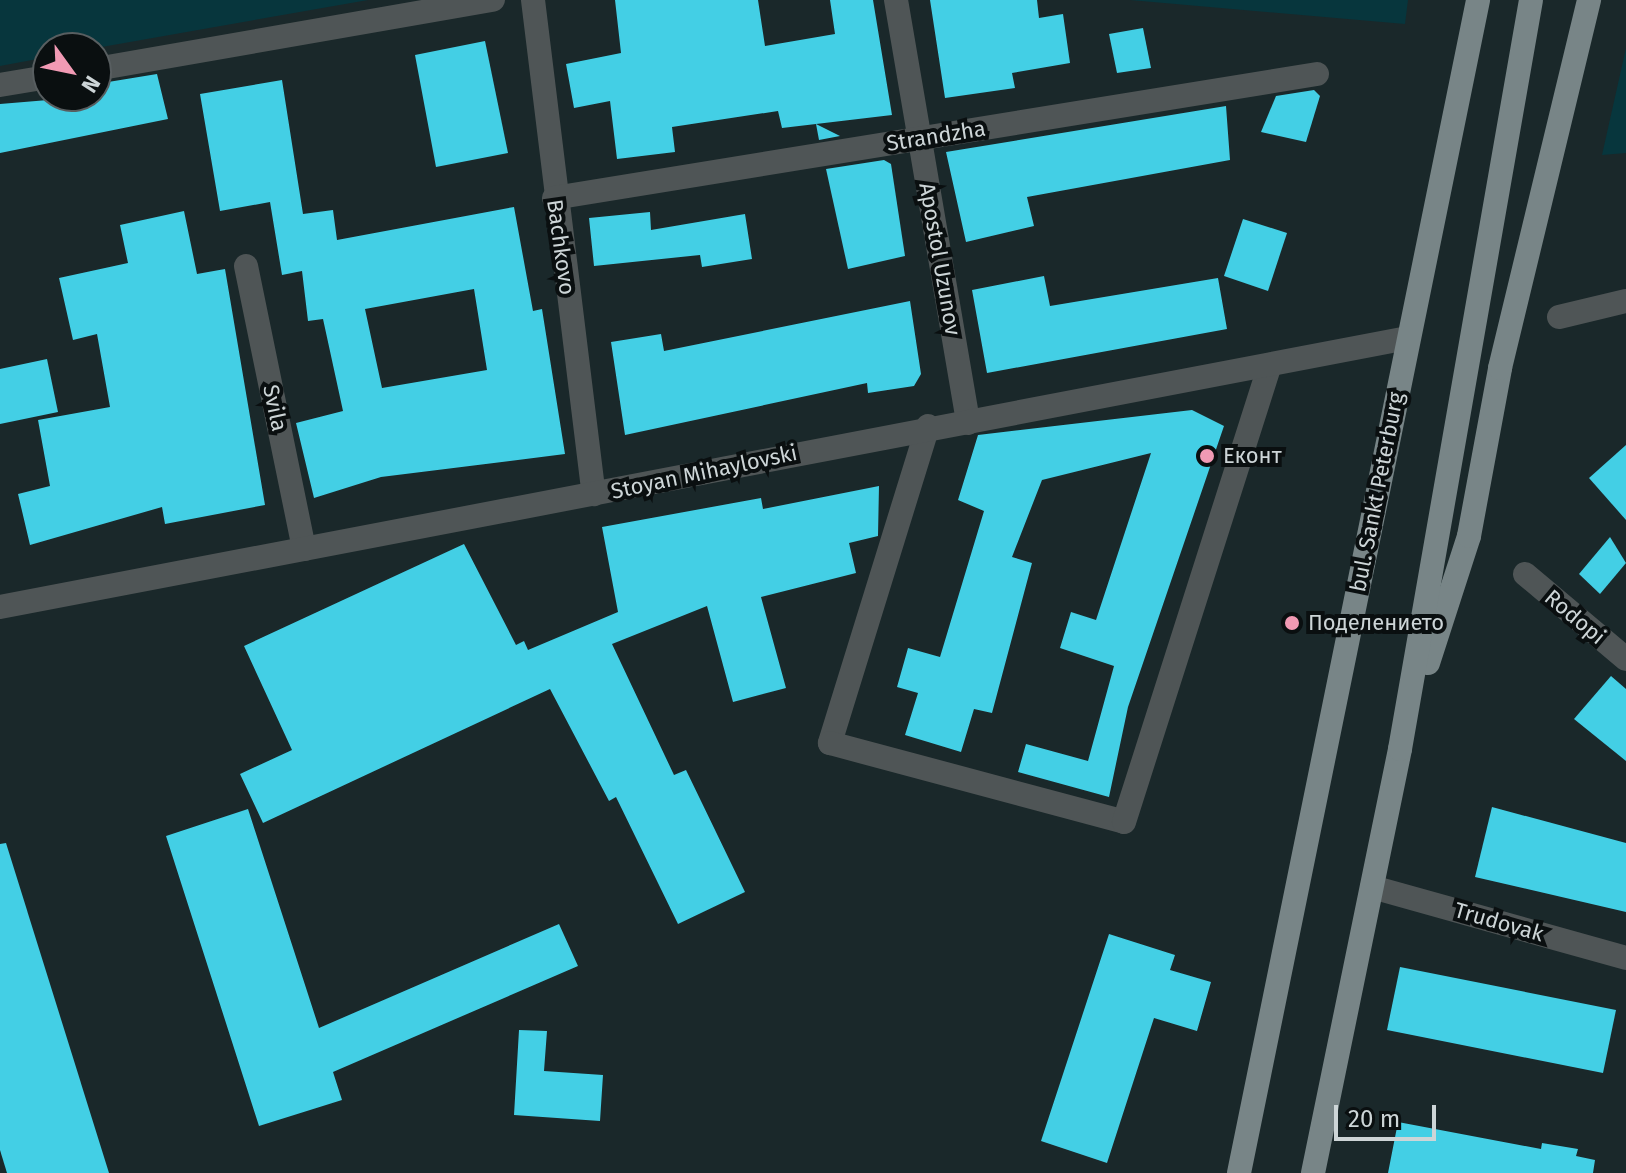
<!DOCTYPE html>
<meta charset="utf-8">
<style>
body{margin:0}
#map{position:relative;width:1626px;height:1173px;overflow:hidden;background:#1a282a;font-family:"Fira Sans",sans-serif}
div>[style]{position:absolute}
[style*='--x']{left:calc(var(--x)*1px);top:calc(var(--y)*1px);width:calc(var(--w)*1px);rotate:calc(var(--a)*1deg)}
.green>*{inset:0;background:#07363d}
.building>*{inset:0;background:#43cfe5}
.minor>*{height:24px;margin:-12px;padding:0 12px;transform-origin:12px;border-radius:12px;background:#4f5556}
.major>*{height:24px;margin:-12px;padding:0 12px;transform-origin:12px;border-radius:12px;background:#788587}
.dots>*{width:22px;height:22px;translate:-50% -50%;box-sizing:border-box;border:4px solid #0a0f10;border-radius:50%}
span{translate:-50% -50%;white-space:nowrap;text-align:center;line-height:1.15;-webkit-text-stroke:8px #0a0f10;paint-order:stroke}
.street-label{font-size:22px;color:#cdd5d7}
.poi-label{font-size:22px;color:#cdd5d7}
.left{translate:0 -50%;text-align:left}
.north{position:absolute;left:32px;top:32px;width:80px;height:80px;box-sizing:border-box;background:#0a0f10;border:2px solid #585e60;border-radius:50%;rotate:123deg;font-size:22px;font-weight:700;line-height:32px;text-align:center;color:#cdd5d7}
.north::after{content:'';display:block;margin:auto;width:28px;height:36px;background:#f19ab4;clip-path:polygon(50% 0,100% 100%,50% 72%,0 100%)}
.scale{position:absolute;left:1334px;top:1105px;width:102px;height:36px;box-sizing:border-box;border:4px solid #cdd5d7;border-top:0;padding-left:10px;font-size:24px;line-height:28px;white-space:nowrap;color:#cdd5d7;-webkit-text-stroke:6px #0a0f10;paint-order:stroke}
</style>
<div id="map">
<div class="green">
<div style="clip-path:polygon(0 0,368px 0,96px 48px,48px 48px,48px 57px,0 66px)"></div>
<div style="clip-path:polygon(1130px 0,1408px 0,1405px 24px)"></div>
<div style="clip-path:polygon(1626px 48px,1626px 153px,1602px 155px)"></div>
</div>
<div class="building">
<div style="clip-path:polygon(615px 0,758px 0,765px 46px,835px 34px,830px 0,873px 0,892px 115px,816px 124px,840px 136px,819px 140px,816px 124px,782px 128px,778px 111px,672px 127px,675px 152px,617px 159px,610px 101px,574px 108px,566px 64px,621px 53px)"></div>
<div style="clip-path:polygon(930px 0,1037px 0,1039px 18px,1063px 14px,1070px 63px,1012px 73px,1015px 88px,945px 98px)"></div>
<div style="clip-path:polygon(1143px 28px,1151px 68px,1117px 73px,1109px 34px)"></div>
<div style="clip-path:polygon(485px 41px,508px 153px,436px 167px,415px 55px)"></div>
<div style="clip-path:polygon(157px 74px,168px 119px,0 153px,0 104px,96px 96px,96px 84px)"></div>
<div style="clip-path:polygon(evenodd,282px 80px,303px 214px,333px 210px,337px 240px,514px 207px,533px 311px,542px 309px,565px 454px,381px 477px,314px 498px,296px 423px,343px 411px,323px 319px,308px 321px,302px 271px,282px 275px,270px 202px,220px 211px,200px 94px,282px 80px,474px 289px,487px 370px,382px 388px,365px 309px,474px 289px)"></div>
<div style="clip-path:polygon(1314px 90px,1320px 96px,1306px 142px,1261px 132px,1276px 96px)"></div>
<div style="clip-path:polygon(1226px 106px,1230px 160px,1027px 197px,1034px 226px,966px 242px,946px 152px)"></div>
<div style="clip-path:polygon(884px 160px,891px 164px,905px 256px,848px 269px,826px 169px)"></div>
<div style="clip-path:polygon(184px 211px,197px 274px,225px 269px,265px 505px,165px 524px,162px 507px,30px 545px,18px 494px,50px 486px,38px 420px,110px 407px,97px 334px,73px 340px,59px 278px,128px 263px,120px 225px)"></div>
<div style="clip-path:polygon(650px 212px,651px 230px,745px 214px,752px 259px,702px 267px,700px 255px,594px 266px,589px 218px)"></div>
<div style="clip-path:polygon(1243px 219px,1287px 233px,1268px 291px,1224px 276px)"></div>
<div style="clip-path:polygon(1044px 276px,1050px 306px,1218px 278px,1227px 329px,987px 373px,972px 290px)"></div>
<div style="clip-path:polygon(910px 301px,921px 374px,914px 386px,868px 393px,867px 383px,625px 435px,611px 342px,661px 334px,664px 351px)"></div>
<div style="clip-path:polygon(47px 359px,58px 412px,0 424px,0 369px)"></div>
<div style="clip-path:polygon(1192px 410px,1224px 426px,1128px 707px,1109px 797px,1018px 772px,1026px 744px,1088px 761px,1114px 666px,1060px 648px,1071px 612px,1096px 620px,1151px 453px,1042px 480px,1012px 557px,1032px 563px,992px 713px,974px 709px,961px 752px,905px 735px,918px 693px,897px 687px,908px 648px,940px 657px,984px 511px,958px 500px,978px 435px)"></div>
<div style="clip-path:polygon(1626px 445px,1626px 520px,1589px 478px)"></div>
<div style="clip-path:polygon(879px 486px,878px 536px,849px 543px,856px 573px,761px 597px,786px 688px,733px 702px,707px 606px,612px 644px,674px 775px,686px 770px,745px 892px,678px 924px,616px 797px,609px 801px,550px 689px,263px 823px,240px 774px,292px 750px,244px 646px,464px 544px,516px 645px,524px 641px,528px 650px,618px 612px,602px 527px,761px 498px,763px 509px)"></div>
<div style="clip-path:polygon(1610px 537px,1626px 563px,1600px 594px,1579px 574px)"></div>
<div style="clip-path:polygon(1611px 676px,1626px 689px,1626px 761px,1574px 719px)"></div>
<div style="clip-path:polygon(1492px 807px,1626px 843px,1626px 912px,1475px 877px)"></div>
<div style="clip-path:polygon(248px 809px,319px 1028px,559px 924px,578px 966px,333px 1072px,342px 1100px,259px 1126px,166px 836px)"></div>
<div style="clip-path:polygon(6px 843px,109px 1173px,7px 1173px,0 1150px,0 844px)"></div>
<div style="clip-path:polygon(1109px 934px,1175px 955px,1170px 970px,1211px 982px,1197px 1031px,1154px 1018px,1107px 1163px,1041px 1141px)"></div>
<div style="clip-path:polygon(1400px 967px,1616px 1010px,1603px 1073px,1387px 1030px)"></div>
<div style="clip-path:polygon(519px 1030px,547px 1031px,544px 1071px,603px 1075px,600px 1121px,514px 1115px)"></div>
<div style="clip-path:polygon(1398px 1122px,1541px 1149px,1542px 1143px,1578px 1149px,1576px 1156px,1595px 1160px,1593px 1173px,1388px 1173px)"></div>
</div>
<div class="minor">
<div style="--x:533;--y:0;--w:498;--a:83"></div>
<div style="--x:896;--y:0;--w:429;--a:80.3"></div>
<div style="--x:96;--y:69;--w:403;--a:-9.9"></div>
<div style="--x:0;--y:85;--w:49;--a:-9.5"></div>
<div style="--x:554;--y:198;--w:773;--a:-9.23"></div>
<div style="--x:246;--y:266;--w:289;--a:78.4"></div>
<div style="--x:1559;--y:317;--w:69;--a:-13.4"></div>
<div style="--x:928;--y:426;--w:332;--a:107.2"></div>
<div style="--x:830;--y:743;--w:304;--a:15"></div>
<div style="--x:1124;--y:822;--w:480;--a:-72.3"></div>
<div style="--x:1525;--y:574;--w:132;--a:40.1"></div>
<div style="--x:0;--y:607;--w:1433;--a:-10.82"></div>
<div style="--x:1372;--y:887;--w:264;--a:15.6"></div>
</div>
<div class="major">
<div style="--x:1428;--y:663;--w:133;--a:-72.1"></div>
<div style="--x:1469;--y:536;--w:171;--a:-79.5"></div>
<div style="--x:1500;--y:368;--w:379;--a:-76.4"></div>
<div style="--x:1239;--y:1173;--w:1197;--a:-78.48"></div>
<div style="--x:1313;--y:1173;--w:433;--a:-78.4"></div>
<div style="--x:1400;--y:749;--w:760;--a:-80.08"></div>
</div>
<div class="dots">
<div style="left:1207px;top:456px;background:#f19ab4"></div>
<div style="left:1292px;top:623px;background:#f19ab4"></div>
</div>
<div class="street-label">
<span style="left:936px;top:136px;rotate:-9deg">Strandzha</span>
<span style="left:561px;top:247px;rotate:82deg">Bachkovo</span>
<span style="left:940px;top:259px;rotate:80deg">Apostol Uzunov</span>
<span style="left:275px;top:408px;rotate:78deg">Svila</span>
<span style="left:704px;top:472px;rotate:-12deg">Stoyan Mihaylovski</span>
<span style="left:1377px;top:492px;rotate:-79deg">bul. Sankt Peterburg</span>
<span style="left:1575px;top:617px;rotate:40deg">Rodopi</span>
<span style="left:1499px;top:922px;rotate:16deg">Trudovak</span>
</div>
<div class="poi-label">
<span class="left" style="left:1223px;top:456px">Еконт</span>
<span class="left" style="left:1308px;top:623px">Поделението</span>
</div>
<div class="north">N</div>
<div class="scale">20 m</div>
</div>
